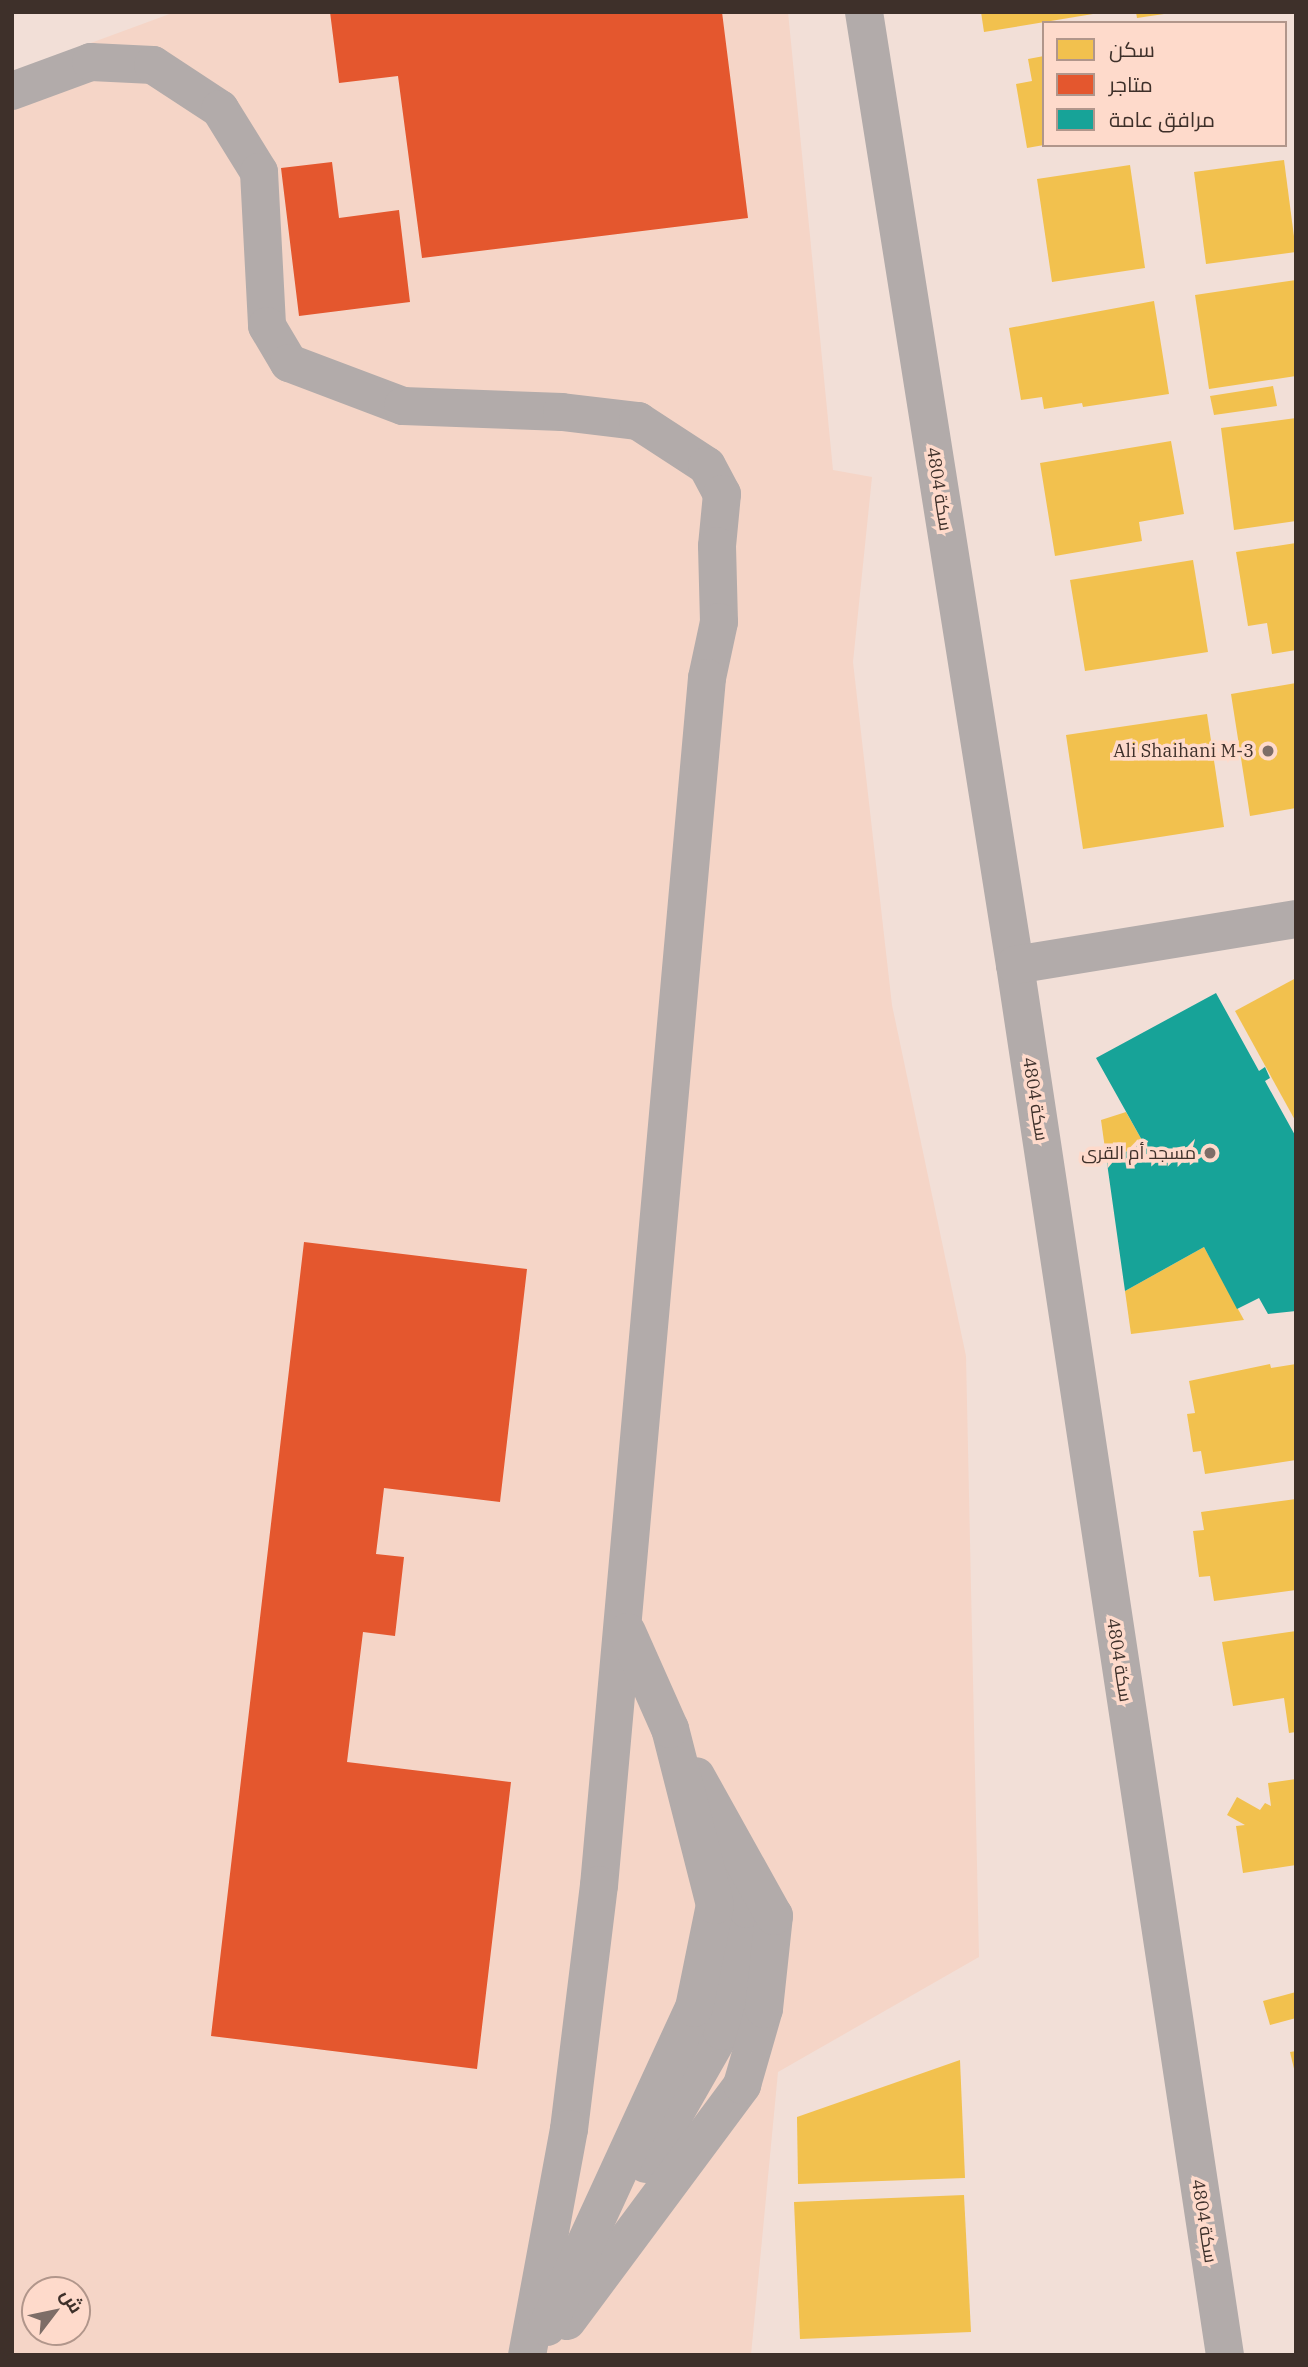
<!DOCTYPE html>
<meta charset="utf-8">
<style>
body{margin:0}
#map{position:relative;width:1308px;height:2367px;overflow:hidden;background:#f2dfd7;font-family:"IBM Plex Serif",Cairo,serif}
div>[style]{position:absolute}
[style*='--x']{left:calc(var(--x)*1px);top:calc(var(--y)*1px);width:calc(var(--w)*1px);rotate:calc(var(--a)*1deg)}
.built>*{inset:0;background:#f5d5c7}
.homes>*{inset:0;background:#f2c14e}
.shops>*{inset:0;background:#e4572e}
.public>*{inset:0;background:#17a398}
.minor>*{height:38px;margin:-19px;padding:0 19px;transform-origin:19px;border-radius:19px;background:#b2abaa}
.dots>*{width:19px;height:19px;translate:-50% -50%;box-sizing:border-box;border:4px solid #fedacb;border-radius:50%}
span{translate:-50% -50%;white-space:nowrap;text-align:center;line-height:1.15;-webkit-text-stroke:7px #fedacb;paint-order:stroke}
.street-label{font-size:18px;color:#3e302a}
.poi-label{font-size:18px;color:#3e302a}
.right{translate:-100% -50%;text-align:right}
.frame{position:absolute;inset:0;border:14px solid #3e302a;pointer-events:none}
.legend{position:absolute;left:1042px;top:21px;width:245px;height:126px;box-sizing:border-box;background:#fedacb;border:2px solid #b1968b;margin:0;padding:9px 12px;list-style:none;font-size:21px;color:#3e302a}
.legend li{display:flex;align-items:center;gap:14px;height:35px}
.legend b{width:35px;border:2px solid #b1968b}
.north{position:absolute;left:21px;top:2276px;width:70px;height:70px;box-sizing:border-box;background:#fedacb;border:2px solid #b1968b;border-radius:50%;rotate:58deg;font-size:19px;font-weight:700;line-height:28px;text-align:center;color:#3e302a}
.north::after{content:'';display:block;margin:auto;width:24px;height:32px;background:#7d6d67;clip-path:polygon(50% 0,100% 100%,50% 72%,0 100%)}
</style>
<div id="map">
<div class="built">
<div style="clip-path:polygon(evenodd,175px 12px,788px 12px,833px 470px,872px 477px,853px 662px,892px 1005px,966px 1356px,979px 1957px,778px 2072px,751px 2355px,12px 2355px,12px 72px,175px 12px,35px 2290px,77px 2290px,77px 2332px,35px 2332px,35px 2290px)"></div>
</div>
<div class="homes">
<div style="clip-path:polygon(981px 12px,1093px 12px,1093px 14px,984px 32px)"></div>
<div style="clip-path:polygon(1136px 12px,1164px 12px,1164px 14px,1137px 18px)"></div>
<div style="clip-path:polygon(1044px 56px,1044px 145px,1027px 148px,1016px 84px,1032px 81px,1028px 59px)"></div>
<div style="clip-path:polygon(1284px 160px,1296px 252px,1206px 264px,1194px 172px)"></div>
<div style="clip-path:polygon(1130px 165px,1145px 268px,1052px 282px,1037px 179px)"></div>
<div style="clip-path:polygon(1296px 280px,1296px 376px,1209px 389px,1195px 295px)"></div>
<div style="clip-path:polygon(1154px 301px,1169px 394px,1083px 407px,1082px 403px,1044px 409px,1042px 397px,1021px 400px,1009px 328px)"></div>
<div style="clip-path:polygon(1273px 386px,1277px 406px,1214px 415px,1210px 396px)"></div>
<div style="clip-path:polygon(1296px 418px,1296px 521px,1234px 530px,1221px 428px)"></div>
<div style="clip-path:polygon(1171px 441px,1184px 514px,1139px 522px,1142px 541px,1055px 556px,1040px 463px)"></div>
<div style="clip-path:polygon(1296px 543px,1296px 650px,1272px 654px,1267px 623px,1248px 626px,1236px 552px)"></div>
<div style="clip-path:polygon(1193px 560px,1208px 652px,1085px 671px,1070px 580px)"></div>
<div style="clip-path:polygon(1296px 683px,1296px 808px,1250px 816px,1231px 694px)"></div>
<div style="clip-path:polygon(1207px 714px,1224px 827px,1083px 849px,1066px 735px)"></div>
<div style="clip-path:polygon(1296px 978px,1296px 1122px,1235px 1011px)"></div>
<div style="clip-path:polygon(1126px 1112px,1143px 1142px,1107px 1163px,1101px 1120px)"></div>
<div style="clip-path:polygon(1204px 1247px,1244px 1320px,1131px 1334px,1125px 1291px)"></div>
<div style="clip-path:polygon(1270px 1364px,1271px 1368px,1296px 1364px,1296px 1460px,1205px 1474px,1201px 1451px,1193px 1452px,1187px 1414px,1195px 1413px,1189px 1381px)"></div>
<div style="clip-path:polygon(1296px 1499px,1296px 1590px,1214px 1601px,1210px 1576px,1199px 1577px,1193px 1531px,1204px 1530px,1201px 1512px)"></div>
<div style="clip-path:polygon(1296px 1631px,1296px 1732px,1289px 1733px,1284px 1698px,1233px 1706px,1222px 1642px)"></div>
<div style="clip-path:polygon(1296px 1779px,1296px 1865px,1243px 1873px,1236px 1826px,1245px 1825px,1227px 1815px,1237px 1797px,1260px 1810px,1265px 1803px,1271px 1806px,1268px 1783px)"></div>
<div style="clip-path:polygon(1296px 1992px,1296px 2018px,1270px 2025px,1263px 2001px)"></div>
<div style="clip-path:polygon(1296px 2051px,1296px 2073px,1295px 2073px,1290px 2052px)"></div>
<div style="clip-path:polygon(960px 2060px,965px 2178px,798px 2184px,797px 2117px)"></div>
<div style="clip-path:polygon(964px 2195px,971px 2332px,800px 2339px,794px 2202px)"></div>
</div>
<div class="shops">
<div style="clip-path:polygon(330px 12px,722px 12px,748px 218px,422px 258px,398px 76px,339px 83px)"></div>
<div style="clip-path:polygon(332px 162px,339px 218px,399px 210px,410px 302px,299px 316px,281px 168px)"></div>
<div style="clip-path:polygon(304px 1242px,527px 1269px,500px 1502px,384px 1488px,376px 1554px,404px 1557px,395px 1636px,363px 1632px,347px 1762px,511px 1782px,477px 2069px,211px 2036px)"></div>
</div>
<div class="public">
<div style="clip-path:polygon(1216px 993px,1259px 1071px,1265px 1067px,1270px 1078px,1265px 1081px,1296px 1137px,1296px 1311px,1268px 1314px,1259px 1298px,1237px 1309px,1204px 1247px,1125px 1291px,1107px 1163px,1143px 1142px,1096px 1058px)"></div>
</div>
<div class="minor">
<div style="--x:864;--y:12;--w:965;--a:81"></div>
<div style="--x:1015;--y:965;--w:1406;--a:81.41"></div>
<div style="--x:12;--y:91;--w:84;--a:-20.2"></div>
<div style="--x:91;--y:62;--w:62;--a:2.8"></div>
<div style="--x:153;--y:65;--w:80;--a:33.3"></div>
<div style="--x:220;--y:109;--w:74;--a:58.2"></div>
<div style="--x:259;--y:172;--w:154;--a:87"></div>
<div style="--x:267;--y:326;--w:43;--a:59.3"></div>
<div style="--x:289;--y:363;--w:122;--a:20.7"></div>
<div style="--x:403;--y:406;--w:159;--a:2.2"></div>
<div style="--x:562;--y:412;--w:77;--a:6.8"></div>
<div style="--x:638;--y:421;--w:82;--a:33.1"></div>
<div style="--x:707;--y:466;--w:32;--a:62"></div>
<div style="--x:722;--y:494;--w:52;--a:95.5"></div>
<div style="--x:717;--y:546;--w:76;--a:88.5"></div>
<div style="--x:719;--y:622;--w:57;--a:102.1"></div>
<div style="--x:707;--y:678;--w:1212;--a:95.11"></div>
<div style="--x:599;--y:1885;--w:246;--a:97"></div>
<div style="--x:569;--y:2129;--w:230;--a:100.5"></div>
<div style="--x:1015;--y:965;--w:285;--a:-9.3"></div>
<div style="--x:646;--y:2164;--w:153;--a:-60.3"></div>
<div style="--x:722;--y:2031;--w:125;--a:-78.4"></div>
<div style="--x:747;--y:1909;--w:40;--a:-112"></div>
<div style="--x:567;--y:2321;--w:294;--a:-53.4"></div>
<div style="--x:742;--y:2085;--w:79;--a:-73.9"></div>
<div style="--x:764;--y:2009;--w:94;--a:-83.9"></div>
<div style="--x:774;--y:1916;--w:160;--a:-119.1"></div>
<div style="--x:547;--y:2327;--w:351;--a:-65.3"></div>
<div style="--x:694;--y:2008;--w:105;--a:-78.5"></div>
<div style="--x:715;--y:1905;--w:182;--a:-104.3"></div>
<div style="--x:670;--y:1729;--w:106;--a:-113.9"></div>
</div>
<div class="dots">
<div style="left:1268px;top:751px;background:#7d6d67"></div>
<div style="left:1210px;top:1153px;background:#7d6d67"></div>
</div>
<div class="street-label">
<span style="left:939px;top:489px;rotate:81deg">سكة 4804</span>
<span style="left:1035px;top:1099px;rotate:81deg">سكة 4804</span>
<span style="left:1119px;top:1660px;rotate:81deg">سكة 4804</span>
<span style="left:1204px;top:2221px;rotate:81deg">سكة 4804</span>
</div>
<div class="poi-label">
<span class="right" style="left:1254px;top:751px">Ali Shaihani M-3</span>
<span class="right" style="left:1196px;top:1153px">مسجد أم القرى</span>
</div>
<div class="frame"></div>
<ul class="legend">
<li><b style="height:19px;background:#f2c14e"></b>سكن</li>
<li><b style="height:19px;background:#e4572e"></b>متاجر</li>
<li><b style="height:19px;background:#17a398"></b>مرافق عامة</li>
</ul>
<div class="north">ش</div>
</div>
